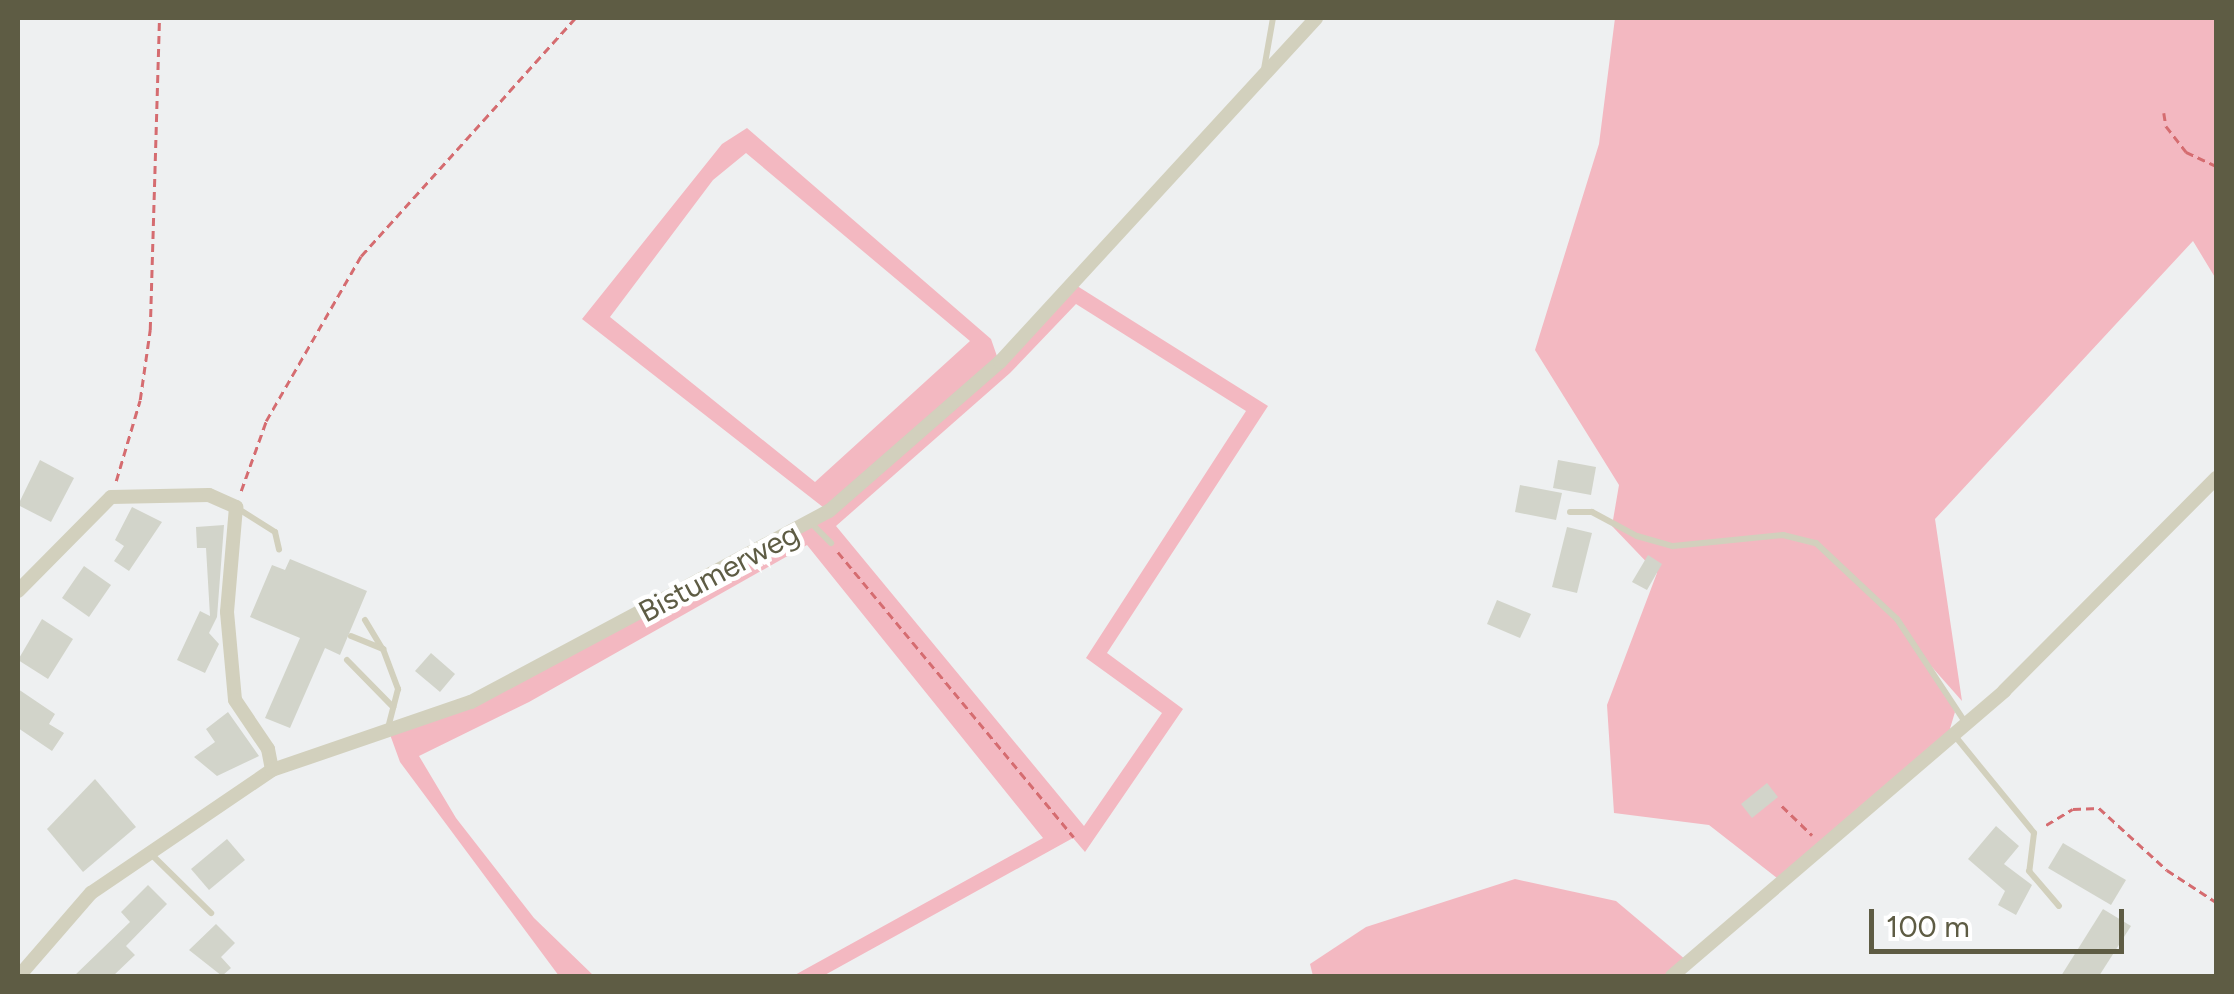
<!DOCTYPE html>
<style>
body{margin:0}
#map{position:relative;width:2234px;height:994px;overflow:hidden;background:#eef0f1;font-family:Figtree,sans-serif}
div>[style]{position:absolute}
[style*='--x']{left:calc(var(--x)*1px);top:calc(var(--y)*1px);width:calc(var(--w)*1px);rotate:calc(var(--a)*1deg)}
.green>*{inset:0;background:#f3b8c1}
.building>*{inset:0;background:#d2d4ca}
.path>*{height:2.5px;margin-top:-1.25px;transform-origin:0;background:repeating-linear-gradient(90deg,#d56c70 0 8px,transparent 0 13px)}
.lane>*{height:6px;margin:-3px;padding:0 3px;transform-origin:3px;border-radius:3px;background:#d2d0bd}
.street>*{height:14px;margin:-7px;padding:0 7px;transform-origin:7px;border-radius:7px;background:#d2d0bd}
span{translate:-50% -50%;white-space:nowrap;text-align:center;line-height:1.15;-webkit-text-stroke:9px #fff;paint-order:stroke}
.street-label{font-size:30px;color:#5e5c44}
.frame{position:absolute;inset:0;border:20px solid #5e5c44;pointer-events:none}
.scale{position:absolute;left:1869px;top:909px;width:255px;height:45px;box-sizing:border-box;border:5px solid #5e5c44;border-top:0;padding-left:12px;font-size:30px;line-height:35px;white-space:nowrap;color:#5e5c44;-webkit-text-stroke:8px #fff;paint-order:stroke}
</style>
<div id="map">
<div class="green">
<div style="clip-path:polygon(1615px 18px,2216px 18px,2216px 279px,2193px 241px,1935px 519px,1962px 701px,1931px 666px,1955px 712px,1949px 732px,1777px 878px,1709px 825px,1614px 813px,1607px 705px,1657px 573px,1612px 526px,1619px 485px,1535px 350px,1599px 144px)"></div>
<div style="clip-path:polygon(evenodd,747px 128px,991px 339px,999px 362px,1074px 284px,1268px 406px,1107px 653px,1183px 709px,1085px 852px,1073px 838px,823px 976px,793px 976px,1043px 838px,807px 545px,529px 702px,419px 756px,456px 818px,534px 918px,594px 976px,559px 976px,400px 762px,388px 729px,471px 702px,828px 511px,582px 319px,722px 144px,747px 128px,746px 153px,970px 341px,815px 482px,610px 317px,713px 180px,746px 153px,747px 128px,1076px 304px,1246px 411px,1086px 658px,1162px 713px,1084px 826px,836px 526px,1010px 373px,1076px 304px)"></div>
<div style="clip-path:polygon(1515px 879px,1616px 901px,1686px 960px,1665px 976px,1313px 976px,1310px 964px,1366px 927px)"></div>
</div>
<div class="building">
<div style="clip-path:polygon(40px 460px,74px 478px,51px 522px,18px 505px)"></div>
<div style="clip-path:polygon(1558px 460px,1596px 467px,1591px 495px,1553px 488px)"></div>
<div style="clip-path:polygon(1520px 485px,1562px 493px,1556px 520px,1515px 512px)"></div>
<div style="clip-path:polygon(132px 507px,162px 522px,129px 571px,114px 561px,124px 546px,115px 540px)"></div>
<div style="clip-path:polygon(224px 525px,217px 617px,209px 633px,219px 644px,205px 673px,177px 660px,200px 611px,210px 616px,206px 548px,197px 548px,196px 527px)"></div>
<div style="clip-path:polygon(1567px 527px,1592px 533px,1577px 593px,1552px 587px)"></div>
<div style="clip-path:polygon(1648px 555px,1662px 564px,1647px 590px,1632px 582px)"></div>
<div style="clip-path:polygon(290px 559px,367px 591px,340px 655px,325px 648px,290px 728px,265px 718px,300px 638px,250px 617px,272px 565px,285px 570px)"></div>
<div style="clip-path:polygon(84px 566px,111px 585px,89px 617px,62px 598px)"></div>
<div style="clip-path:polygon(1497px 600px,1531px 614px,1520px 638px,1487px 624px)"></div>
<div style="clip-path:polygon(42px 619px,73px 639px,48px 679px,18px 660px)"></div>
<div style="clip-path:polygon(431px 653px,455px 674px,440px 692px,415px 671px)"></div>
<div style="clip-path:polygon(18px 689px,55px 714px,49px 724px,64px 733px,52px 751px,18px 728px)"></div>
<div style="clip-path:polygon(228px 712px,259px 756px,217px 776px,194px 757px,215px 742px,206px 729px)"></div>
<div style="clip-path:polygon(95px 779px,136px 827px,83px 872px,47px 829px)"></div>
<div style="clip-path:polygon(1767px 783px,1778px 797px,1752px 818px,1741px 804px)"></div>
<div style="clip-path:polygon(1996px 826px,2019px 846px,2004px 864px,2032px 885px,2016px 915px,1998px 905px,2005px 891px,1968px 859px)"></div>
<div style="clip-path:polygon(227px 839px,245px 860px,209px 890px,191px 869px)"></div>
<div style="clip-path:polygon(2063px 843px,2126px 880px,2111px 905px,2048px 868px)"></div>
<div style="clip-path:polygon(148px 885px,167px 904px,126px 946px,135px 955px,113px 976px,74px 976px,130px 922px,121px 912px)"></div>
<div style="clip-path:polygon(2103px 909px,2131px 926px,2099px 976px,2061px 976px)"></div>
<div style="clip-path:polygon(216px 924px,235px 943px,221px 957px,231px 968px,222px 976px,189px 950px)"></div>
</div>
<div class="path">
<div style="--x:2164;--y:113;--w:13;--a:81"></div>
<div style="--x:2166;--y:126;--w:33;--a:52"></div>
<div style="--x:2186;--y:152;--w:33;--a:25"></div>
<div style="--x:116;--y:481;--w:84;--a:-73.5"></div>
<div style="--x:140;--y:400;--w:71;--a:-81.9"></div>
<div style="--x:150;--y:330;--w:312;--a:-88.3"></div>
<div style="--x:241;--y:491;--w:74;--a:-70.3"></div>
<div style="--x:266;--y:421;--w:190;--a:-60.1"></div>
<div style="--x:361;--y:256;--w:320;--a:-48"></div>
<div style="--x:838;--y:552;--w:370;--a:50.4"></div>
<div style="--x:1782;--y:806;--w:42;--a:44"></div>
<div style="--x:2046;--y:825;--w:31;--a:-31"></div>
<div style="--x:2073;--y:809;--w:26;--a:-2"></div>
<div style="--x:2099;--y:808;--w:92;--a:42.4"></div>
<div style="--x:2167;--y:870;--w:59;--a:33.1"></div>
</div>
<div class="lane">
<div style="--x:1264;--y:69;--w:52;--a:-80"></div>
<div style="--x:237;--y:508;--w:45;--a:32.3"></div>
<div style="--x:275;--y:532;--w:18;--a:77"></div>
<div style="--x:1570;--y:512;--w:22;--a:0"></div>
<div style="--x:1592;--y:512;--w:51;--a:28.1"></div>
<div style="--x:1637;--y:536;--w:37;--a:16"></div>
<div style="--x:1673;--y:546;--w:111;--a:-5.7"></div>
<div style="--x:1783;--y:535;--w:34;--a:14"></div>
<div style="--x:1816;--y:543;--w:111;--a:43.2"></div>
<div style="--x:1897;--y:619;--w:123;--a:56.6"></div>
<div style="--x:812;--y:524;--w:27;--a:45"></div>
<div style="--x:365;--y:620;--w:33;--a:59"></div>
<div style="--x:351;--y:636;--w:35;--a:22"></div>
<div style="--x:383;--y:649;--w:43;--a:69.4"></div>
<div style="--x:398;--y:689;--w:40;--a:104.4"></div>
<div style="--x:347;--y:660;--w:66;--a:45.6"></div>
<div style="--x:1955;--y:736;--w:125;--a:50.8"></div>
<div style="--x:2034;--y:833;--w:38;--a:97"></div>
<div style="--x:2029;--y:871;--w:46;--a:49.4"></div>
<div style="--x:152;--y:855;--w:83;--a:44.5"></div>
</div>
<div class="street">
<div style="--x:18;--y:591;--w:132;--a:-45.3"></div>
<div style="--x:111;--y:497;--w:98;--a:-1.2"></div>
<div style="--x:209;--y:495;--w:30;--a:24"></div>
<div style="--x:236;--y:507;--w:105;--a:94.9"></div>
<div style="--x:227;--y:612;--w:88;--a:84.8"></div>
<div style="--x:235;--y:700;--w:59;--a:56"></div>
<div style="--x:268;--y:749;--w:21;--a:79"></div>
<div style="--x:19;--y:976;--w:110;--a:-49.1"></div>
<div style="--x:91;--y:893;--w:219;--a:-34.2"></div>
<div style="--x:272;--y:770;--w:210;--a:-18.9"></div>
<div style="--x:471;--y:702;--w:406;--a:-28.1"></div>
<div style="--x:829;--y:511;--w:227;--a:-41.1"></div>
<div style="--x:1000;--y:362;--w:467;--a:-47.4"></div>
<div style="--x:1672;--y:976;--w:438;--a:-40.6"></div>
<div style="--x:2004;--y:691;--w:301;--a:-45.1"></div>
</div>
<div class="street-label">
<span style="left:719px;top:573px;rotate:-28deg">Bistumerweg</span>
</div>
<div class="frame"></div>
<div class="scale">100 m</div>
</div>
